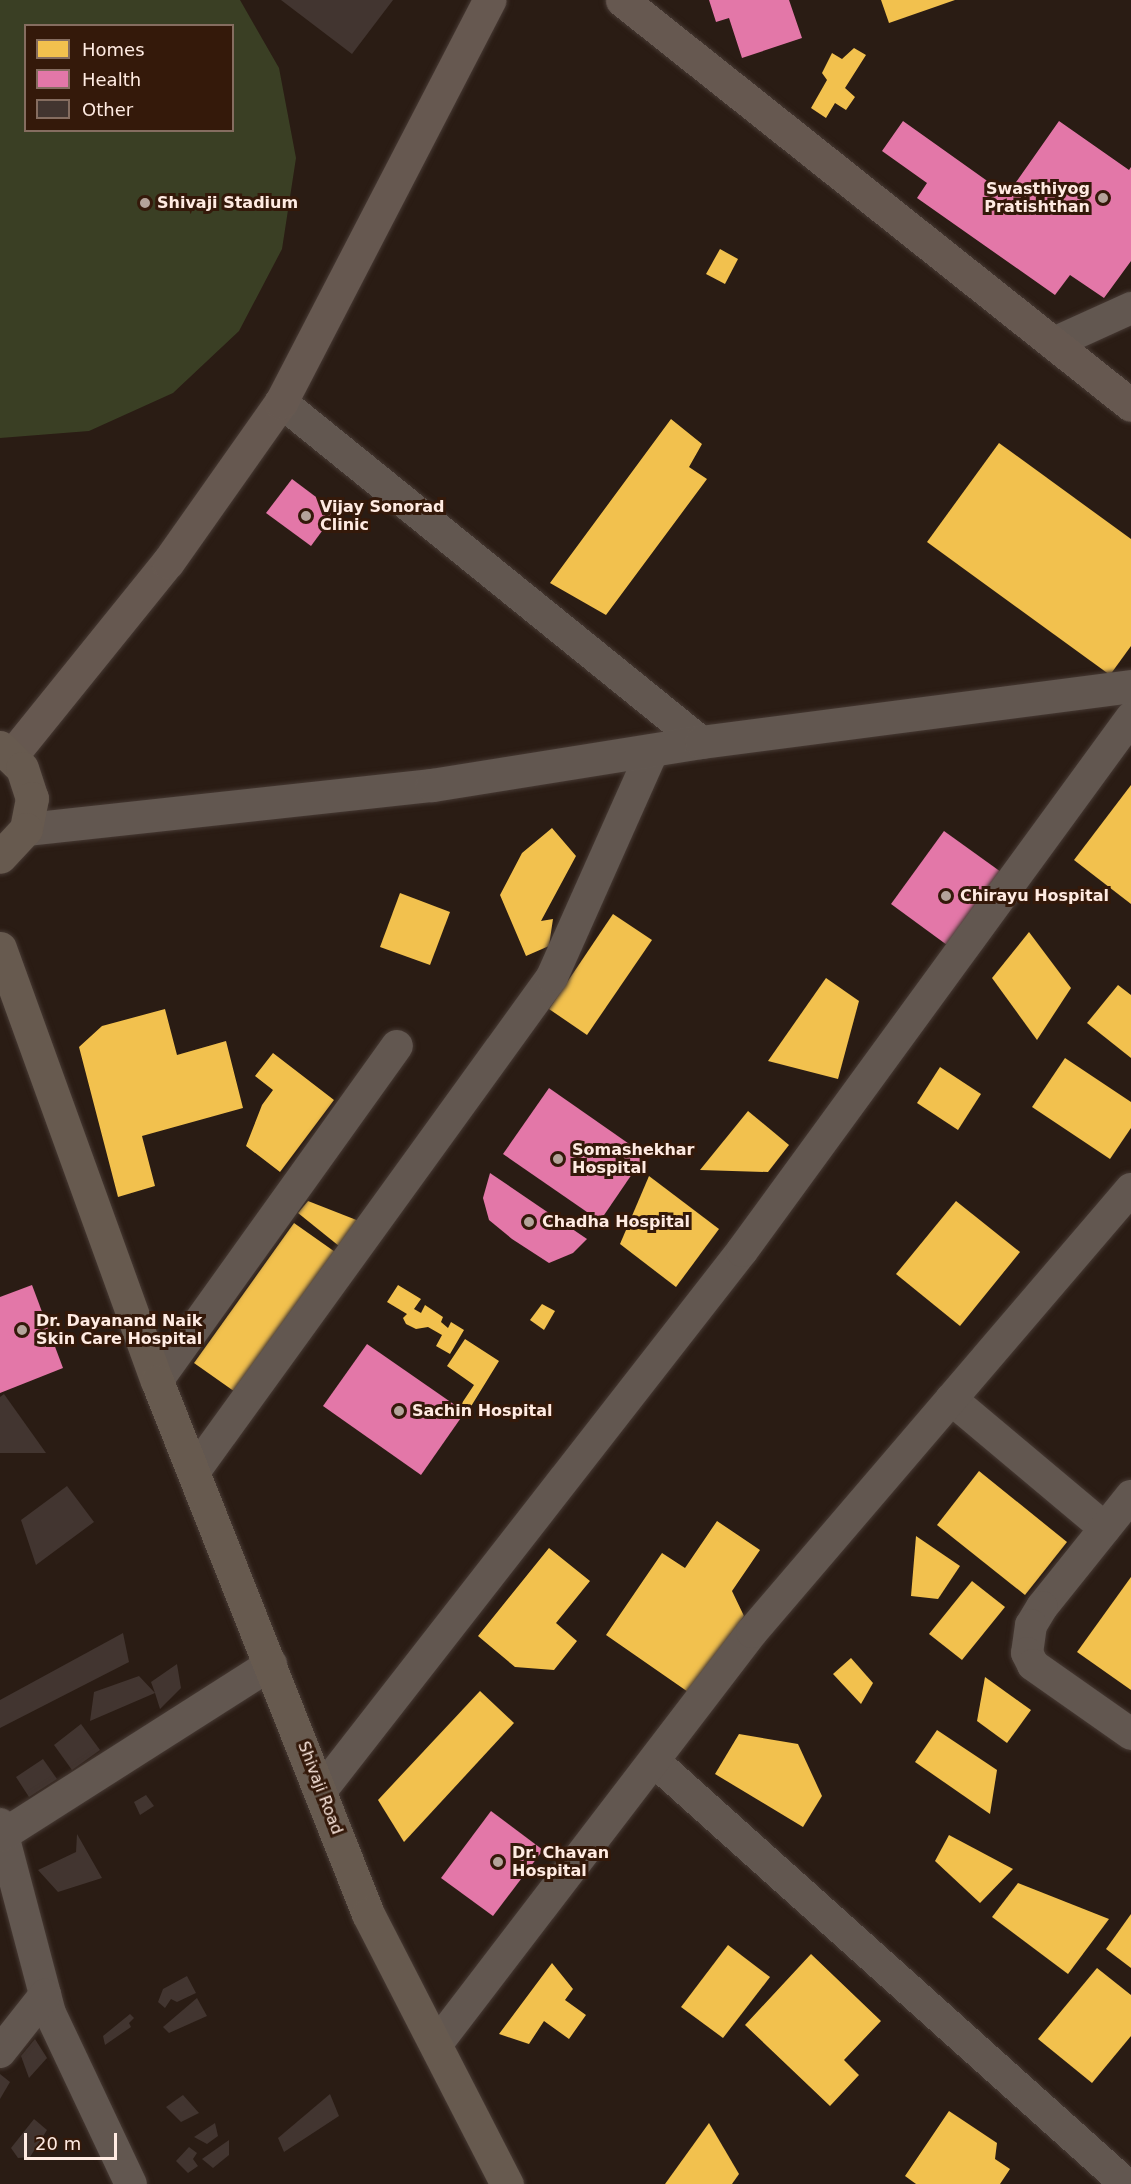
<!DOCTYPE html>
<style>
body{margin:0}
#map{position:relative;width:1131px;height:2184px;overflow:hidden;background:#2a1c14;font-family:"DejaVu Sans",sans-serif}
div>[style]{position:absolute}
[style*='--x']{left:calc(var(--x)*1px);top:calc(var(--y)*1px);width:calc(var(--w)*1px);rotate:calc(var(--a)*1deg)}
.green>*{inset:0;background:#3a3f24}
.homes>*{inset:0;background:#f2c14e}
.health>*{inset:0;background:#e377a8}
.building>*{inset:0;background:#423530}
.roads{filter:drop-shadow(0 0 2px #463933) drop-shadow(0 0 2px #463933)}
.minor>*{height:32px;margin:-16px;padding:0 16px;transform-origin:16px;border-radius:16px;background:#625750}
.tertiary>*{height:33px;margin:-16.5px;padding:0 16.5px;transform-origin:16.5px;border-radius:16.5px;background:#625750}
.secondary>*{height:33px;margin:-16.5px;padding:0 16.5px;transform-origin:16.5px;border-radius:16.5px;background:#665850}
.primary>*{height:33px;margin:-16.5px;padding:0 16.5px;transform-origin:16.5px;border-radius:16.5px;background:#675a4f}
.dots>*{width:16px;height:16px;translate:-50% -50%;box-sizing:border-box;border:3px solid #34190a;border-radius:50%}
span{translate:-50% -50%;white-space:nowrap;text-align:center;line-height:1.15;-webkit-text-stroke:6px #34190a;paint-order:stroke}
.poi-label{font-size:16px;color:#ffebe2;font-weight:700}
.right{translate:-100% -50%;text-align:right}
.left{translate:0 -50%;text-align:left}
.street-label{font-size:16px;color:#ffebe2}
.legend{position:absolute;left:24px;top:24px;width:210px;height:108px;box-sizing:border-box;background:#34190a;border:2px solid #856d60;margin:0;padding:8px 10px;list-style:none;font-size:18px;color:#ffebe2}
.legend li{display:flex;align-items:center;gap:12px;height:30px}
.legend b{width:30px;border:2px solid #856d60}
.scale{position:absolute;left:24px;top:2133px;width:93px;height:27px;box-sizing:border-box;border:3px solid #ffebe2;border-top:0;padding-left:8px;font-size:18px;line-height:21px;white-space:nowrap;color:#ffebe2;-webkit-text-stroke:4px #34190a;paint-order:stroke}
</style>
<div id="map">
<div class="green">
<div style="clip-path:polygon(evenodd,0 0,240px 0,279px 68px,296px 158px,282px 249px,239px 331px,173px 393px,89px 431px,0 438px,0 0,26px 26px,232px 26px,232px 130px,26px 130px,26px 26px)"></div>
</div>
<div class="homes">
<div style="clip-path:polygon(881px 0,955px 0,889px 23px)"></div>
<div style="clip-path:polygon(854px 48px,866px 55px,845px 88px,855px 97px,846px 110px,835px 103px,826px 118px,811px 108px,827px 80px,822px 73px,832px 53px,842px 59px)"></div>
<div style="clip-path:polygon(720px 249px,738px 259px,725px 284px,706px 274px)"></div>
<div style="clip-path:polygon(671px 419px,702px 444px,689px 467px,707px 479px,606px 615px,550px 583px)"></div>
<div style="clip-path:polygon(999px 443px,1131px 539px,1131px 646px,1110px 675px,927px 542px)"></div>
<div style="clip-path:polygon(1131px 785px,1131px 904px,1074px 860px)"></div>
<div style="clip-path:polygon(552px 828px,576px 856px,541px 921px,553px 919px,549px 946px,526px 956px,500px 895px,522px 853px)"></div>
<div style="clip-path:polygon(400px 893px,450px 912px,430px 965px,380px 947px)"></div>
<div style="clip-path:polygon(613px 914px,652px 940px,587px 1035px,549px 1009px)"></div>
<div style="clip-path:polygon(1029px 932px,1071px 988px,1037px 1040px,992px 978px)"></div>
<div style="clip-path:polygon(826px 978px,859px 1001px,838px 1079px,768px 1061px)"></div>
<div style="clip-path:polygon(1118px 985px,1131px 995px,1131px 1058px,1087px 1023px)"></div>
<div style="clip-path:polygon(165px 1009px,177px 1055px,226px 1041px,243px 1108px,142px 1136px,155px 1186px,118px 1197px,79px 1047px,102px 1026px)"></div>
<div style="clip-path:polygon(273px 1053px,334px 1100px,280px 1172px,246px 1146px,262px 1105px,273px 1090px,255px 1076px)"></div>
<div style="clip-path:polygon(1065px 1058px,1131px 1102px,1131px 1128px,1110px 1159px,1032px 1107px)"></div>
<div style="clip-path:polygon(940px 1067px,981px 1094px,958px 1130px,917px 1103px)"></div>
<div style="clip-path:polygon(748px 1111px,789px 1145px,768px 1172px,700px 1170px)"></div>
<div style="clip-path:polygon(649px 1176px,719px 1229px,676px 1287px,620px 1244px)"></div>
<div style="clip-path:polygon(308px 1201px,359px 1221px,339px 1246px,298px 1213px)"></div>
<div style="clip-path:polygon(956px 1201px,1020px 1252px,960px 1326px,896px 1274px)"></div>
<div style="clip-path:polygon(294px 1223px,338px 1254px,238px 1394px,194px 1363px)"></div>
<div style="clip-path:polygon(398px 1285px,421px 1299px,414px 1309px,421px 1313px,425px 1305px,443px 1317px,441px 1322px,448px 1328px,451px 1322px,464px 1330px,450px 1354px,436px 1346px,442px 1335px,428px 1327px,416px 1329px,406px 1324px,403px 1318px,407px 1314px,387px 1302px)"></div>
<div style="clip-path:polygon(542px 1304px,555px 1311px,544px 1330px,530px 1320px)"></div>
<div style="clip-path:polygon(465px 1339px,499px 1361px,470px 1408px,460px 1406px,474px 1385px,447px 1366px)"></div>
<div style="clip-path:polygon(979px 1471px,1067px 1542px,1025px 1595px,937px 1525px)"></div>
<div style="clip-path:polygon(717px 1521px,760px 1550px,732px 1591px,744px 1616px,691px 1694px,606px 1635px,662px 1553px,685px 1568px)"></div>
<div style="clip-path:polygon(916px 1536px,960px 1566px,938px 1599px,911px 1596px)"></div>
<div style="clip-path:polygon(549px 1548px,590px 1581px,556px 1623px,577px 1641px,554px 1670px,515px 1667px,478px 1636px)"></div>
<div style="clip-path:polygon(1131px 1577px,1131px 1690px,1077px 1652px)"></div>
<div style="clip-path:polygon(972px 1581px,1005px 1607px,962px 1660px,929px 1634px)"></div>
<div style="clip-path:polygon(851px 1658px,873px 1683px,861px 1704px,833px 1674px)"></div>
<div style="clip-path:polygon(985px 1677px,1031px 1710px,1007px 1743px,977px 1721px)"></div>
<div style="clip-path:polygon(480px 1691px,514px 1723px,404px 1842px,378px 1800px)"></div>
<div style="clip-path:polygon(937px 1730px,997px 1770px,990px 1814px,915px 1762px)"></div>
<div style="clip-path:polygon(739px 1734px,798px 1744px,822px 1796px,803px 1827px,715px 1774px)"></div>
<div style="clip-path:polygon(949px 1835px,1013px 1869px,980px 1903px,935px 1861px)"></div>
<div style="clip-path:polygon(1018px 1883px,1109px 1919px,1068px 1974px,992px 1917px)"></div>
<div style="clip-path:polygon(1131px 1914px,1131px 1968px,1106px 1949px)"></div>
<div style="clip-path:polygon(728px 1945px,770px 1977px,723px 2038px,681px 2007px)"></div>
<div style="clip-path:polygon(811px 1954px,881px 2021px,844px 2060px,859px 2075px,830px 2106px,745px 2025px)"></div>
<div style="clip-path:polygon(552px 1963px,573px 1989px,565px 2000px,586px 2015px,569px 2039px,544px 2021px,529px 2044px,499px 2034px)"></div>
<div style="clip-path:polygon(1097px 1968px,1131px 1995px,1131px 2036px,1092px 2083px,1038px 2039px)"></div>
<div style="clip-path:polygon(949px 2111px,997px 2143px,995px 2159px,1010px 2169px,1000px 2184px,916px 2184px,905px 2176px)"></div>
<div style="clip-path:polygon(709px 2123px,739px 2174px,732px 2184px,665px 2184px)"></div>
</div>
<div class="health">
<div style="clip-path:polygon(709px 0,789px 0,802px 38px,742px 58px,729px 18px,716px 22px)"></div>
<div style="clip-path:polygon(903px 121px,1007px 195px,1059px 121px,1129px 170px,1131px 167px,1131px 261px,1104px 298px,1070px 275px,1055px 295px,917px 198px,927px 183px,882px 151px)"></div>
<div style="clip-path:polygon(292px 479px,336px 512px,311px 546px,266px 513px)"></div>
<div style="clip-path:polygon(944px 831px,1001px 872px,947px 945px,891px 904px)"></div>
<div style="clip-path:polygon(549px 1088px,645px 1155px,600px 1221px,503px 1154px)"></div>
<div style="clip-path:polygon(490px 1173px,587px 1239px,573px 1253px,549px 1263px,512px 1239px,489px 1220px,483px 1198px)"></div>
<div style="clip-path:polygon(32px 1285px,63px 1368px,0 1393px,0 1297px)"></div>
<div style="clip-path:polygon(367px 1344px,465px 1412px,421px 1475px,323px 1406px)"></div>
<div style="clip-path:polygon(491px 1811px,543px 1850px,493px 1916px,441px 1878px)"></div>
</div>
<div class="building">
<div style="clip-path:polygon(281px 0,393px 0,352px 54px)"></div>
<div style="clip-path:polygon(4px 1394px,46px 1453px,0 1453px,0 1397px)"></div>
<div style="clip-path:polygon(67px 1486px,94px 1522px,36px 1565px,21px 1520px)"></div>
<div style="clip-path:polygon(123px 1633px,129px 1662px,0 1728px,0 1700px)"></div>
<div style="clip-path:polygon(177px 1664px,181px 1688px,160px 1709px,155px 1693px,90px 1721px,94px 1692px,139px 1676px,155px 1693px,151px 1682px)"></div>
<div style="clip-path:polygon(81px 1724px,100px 1750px,72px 1770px,54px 1745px)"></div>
<div style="clip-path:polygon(43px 1759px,57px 1779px,29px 1797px,16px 1777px)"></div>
<div style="clip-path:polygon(146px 1795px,154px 1806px,140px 1815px,134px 1802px)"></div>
<div style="clip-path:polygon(77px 1834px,102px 1878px,58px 1892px,38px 1870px,76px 1852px)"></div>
<div style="clip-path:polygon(187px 1976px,196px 1993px,177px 2002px,171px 1999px,165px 2008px,158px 2002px,163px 1989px)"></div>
<div style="clip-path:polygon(197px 1998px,207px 2016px,169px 2033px,163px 2027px)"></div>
<div style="clip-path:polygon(130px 2014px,134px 2018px,129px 2023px,131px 2027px,105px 2045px,103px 2036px)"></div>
<div style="clip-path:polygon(35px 2039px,47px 2058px,29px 2078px,21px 2056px)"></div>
<div style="clip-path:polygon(0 2074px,10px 2082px,0 2099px)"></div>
<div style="clip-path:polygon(330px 2094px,339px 2116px,284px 2152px,278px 2138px)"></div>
<div style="clip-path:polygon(183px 2095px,199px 2113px,181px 2122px,166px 2107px)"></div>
<div style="clip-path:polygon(34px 2119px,47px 2130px,30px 2157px,18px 2158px,11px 2148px)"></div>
<div style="clip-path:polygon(215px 2123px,218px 2136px,207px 2144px,194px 2137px)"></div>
<div style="clip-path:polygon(229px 2140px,229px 2155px,213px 2168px,202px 2159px)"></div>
<div style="clip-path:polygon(189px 2147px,197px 2153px,193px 2159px,198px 2166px,188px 2173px,176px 2161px)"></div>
</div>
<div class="roads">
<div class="minor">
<div style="--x:1054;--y:343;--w:85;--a:-24.4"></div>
<div style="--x:281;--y:402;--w:540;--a:38.99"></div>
<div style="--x:157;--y:1381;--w:412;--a:-54.4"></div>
<div style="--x:951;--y:1399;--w:201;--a:40"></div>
<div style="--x:194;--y:1472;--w:611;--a:-54.12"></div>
<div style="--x:552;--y:977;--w:248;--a:-66"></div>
<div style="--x:1131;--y:1496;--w:142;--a:128.7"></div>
<div style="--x:1042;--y:1607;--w:21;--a:121"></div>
<div style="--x:1031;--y:1625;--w:28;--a:98"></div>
<div style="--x:1027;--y:1653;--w:13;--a:63"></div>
<div style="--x:1033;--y:1665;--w:120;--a:35.1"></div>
<div style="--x:654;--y:1761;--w:634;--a:41.87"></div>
<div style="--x:321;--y:1791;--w:685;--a:-52.06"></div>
<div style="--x:742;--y:1251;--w:660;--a:-53.88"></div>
<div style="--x:0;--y:1824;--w:196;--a:75.2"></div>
<div style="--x:50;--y:2013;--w:189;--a:64.7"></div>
<div style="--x:3;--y:1835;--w:318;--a:-32.5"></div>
<div style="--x:436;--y:2045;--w:520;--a:-52.58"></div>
<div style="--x:752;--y:1632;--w:583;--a:-49.45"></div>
<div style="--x:0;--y:2052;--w:73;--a:-51.7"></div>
</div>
<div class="tertiary">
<div style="--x:26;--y:829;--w:408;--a:-6.2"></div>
<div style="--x:432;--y:785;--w:272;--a:-9.1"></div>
<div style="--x:701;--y:742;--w:434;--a:-7.4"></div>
</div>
<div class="secondary">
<div style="--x:622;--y:0;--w:650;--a:38.51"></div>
<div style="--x:12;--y:755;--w:248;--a:-51.1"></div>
<div style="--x:168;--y:562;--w:196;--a:-54.8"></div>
<div style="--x:281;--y:402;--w:453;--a:-62.6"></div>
</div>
<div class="primary">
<div style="--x:0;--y:747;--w:30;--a:44"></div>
<div style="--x:22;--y:768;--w:32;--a:72"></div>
<div style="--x:32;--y:798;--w:32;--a:101"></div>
<div style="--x:26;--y:829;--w:38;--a:133"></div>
<div style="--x:0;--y:948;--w:461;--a:70.1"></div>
<div style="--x:157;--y:1381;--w:573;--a:68.4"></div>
<div style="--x:368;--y:1914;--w:304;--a:62.8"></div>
</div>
</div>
<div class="dots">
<div style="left:1103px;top:198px;background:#b4a39a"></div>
<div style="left:145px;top:203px;background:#b4a39a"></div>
<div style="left:306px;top:516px;background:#b4a39a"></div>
<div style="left:946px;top:896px;background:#b4a39a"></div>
<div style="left:558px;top:1159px;background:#b4a39a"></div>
<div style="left:529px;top:1222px;background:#b4a39a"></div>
<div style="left:22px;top:1330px;background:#b4a39a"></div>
<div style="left:399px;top:1411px;background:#b4a39a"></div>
<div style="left:498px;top:1862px;background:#b4a39a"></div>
</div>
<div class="poi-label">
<span class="right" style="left:1090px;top:198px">Swasthiyog<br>Pratishthan</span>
<span class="left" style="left:157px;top:203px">Shivaji Stadium</span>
<span class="left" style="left:320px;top:516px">Vijay Sonorad<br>Clinic</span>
<span class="left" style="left:960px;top:896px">Chirayu Hospital</span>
<span class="left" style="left:572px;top:1159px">Somashekhar<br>Hospital</span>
<span class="left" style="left:542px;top:1222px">Chadha Hospital</span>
<span class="left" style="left:36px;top:1330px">Dr. Dayanand Naik<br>Skin Care Hospital</span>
<span class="left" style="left:412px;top:1411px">Sachin Hospital</span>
<span class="left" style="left:512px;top:1862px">Dr. Chavan<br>Hospital</span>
</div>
<div class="street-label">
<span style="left:320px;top:1788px;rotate:69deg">Shivaji Road</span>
</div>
<ul class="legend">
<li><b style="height:16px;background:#f2c14e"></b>Homes</li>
<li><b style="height:16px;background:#e377a8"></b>Health</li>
<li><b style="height:16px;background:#423530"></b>Other</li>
</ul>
<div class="scale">20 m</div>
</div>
